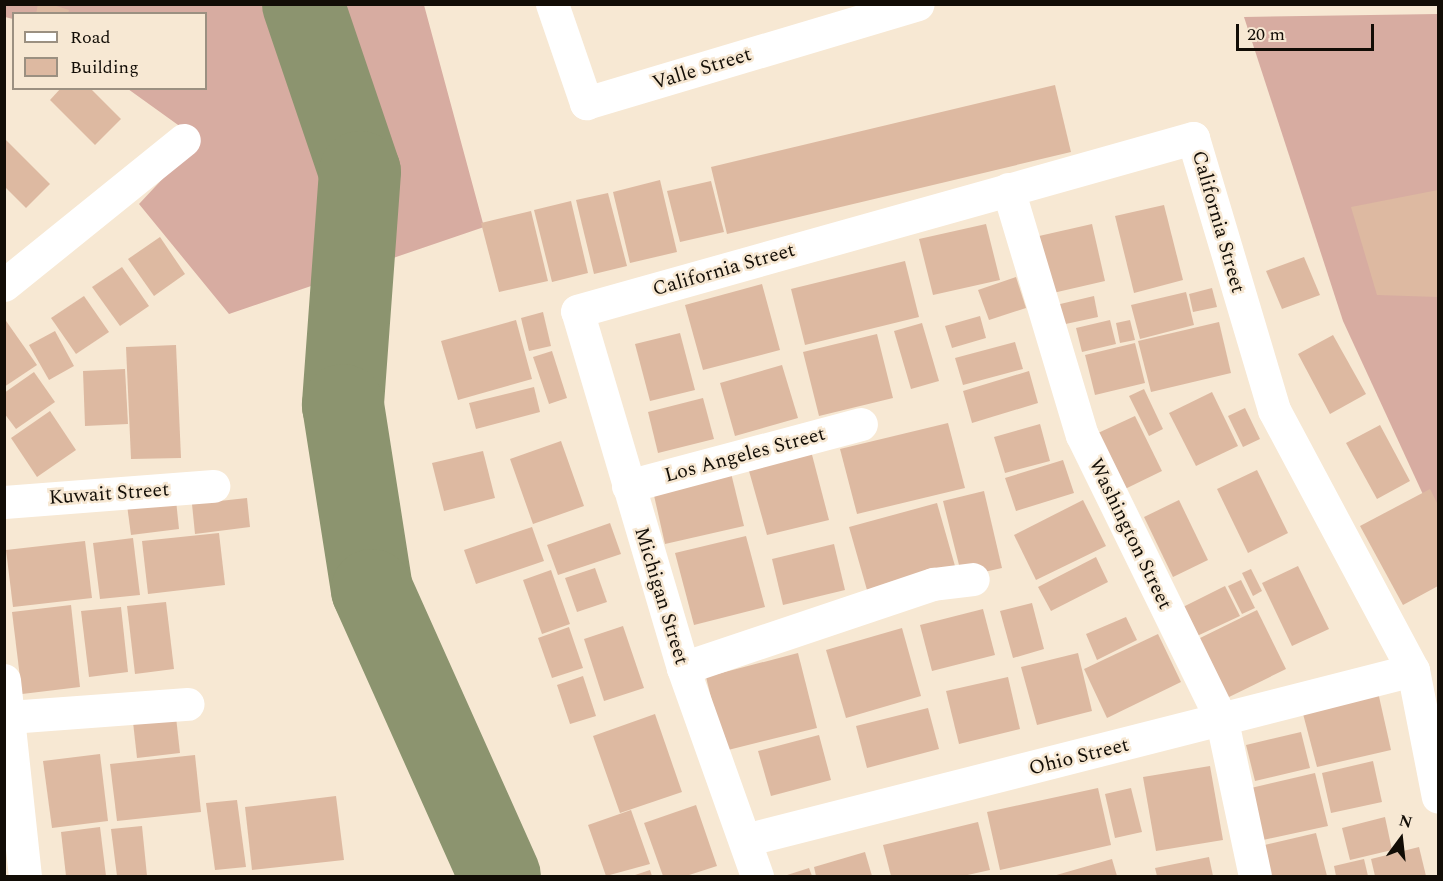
<!DOCTYPE html>
<style>
body{margin:0}
#map{position:relative;width:1443px;height:881px;overflow:hidden;background:#f7e8d3;font-family:Spectral,serif}
div>[style]{position:absolute}
[style*='--x']{left:calc(var(--x)*1px);top:calc(var(--y)*1px);width:calc(var(--w)*1px);rotate:calc(var(--a)*1deg)}
.forest>*{inset:0;background:#d7aca1}
.river>*{height:82px;margin:-41px;padding:0 41px;transform-origin:41px;border-radius:41px;background:#8c946f}
.building>*{inset:0;background:#ddb9a1}
.minor>*{height:33px;margin:-16.5px;padding:0 16.5px;transform-origin:16.5px;border-radius:16.5px;background:#fff}
span{translate:-50% -50%;white-space:nowrap;text-align:center;line-height:1.15;-webkit-text-stroke:5px #f7e8d3;paint-order:stroke}
.street-label{font-size:20px;color:#120d06}
.frame{position:absolute;inset:0;border:6px solid #120d06;pointer-events:none}
.legend{position:absolute;left:12px;top:12px;width:195px;height:78px;box-sizing:border-box;background:#f7e8d3;border:2px solid #9b9081;margin:0;padding:8px 10px;list-style:none;font-size:18px;color:#120d06}
.legend li{display:flex;align-items:center;gap:12px;height:30px}
.legend b{width:30px;border:2px solid #9b9081}
.north{position:absolute;left:1371px;top:809px;width:60px;height:60px;-webkit-text-stroke:4px #f7e8d3;paint-order:stroke;rotate:15deg;font-size:16px;font-weight:700;line-height:24px;text-align:center;color:#120d06}
.north::after{content:'';display:block;margin:auto;width:21px;height:27px;background:#120d06;clip-path:polygon(50% 0,100% 100%,50% 72%,0 100%)}
.scale{position:absolute;left:1236px;top:24px;width:138px;height:27px;box-sizing:border-box;border:3px solid #120d06;border-top:0;padding-left:8px;font-size:18px;line-height:21px;white-space:nowrap;color:#120d06;-webkit-text-stroke:4px #f7e8d3;paint-order:stroke}
</style>
<div id="map">
<div class="forest">
<div style="clip-path:polygon(5px 4px,424px 5px,484px 227px,229px 314px,139px 204px,199px 140px,128px 89px,206px 88px,206px 14px,14px 14px,13px 19px,5px 17px)"></div>
<div style="clip-path:polygon(1438px 14px,1438px 527px,1343px 321px,1244px 17px)"></div>
</div>
<div class="river">
<div style="--x:303;--y:4;--w:177;--a:71.3"></div>
<div style="--x:360;--y:172;--w:234;--a:94.2"></div>
<div style="--x:343;--y:405;--w:187;--a:81.1"></div>
<div style="--x:372;--y:590;--w:313;--a:65.9"></div>
</div>
<div class="building">
<div style="clip-path:polygon(38px 4px,50px 4px,69px 10px,68px 14px,36px 14px)"></div>
<div style="clip-path:polygon(1055px 85px,1071px 152px,727px 234px,711px 167px)"></div>
<div style="clip-path:polygon(61px 88px,90px 88px,121px 119px,95px 145px,50px 100px)"></div>
<div style="clip-path:polygon(4px 138px,50px 184px,26px 208px,4px 186px)"></div>
<div style="clip-path:polygon(660px 180px,677px 252px,630px 263px,613px 192px)"></div>
<div style="clip-path:polygon(711px 181px,724px 232px,680px 242px,667px 191px)"></div>
<div style="clip-path:polygon(1438px 190px,1438px 297px,1377px 295px,1351px 207px)"></div>
<div style="clip-path:polygon(608px 193px,627px 266px,594px 274px,576px 200px)"></div>
<div style="clip-path:polygon(571px 201px,588px 273px,552px 282px,534px 210px)"></div>
<div style="clip-path:polygon(1164px 205px,1183px 280px,1134px 293px,1115px 216px)"></div>
<div style="clip-path:polygon(531px 211px,548px 281px,499px 292px,481px 223px)"></div>
<div style="clip-path:polygon(986px 224px,1000px 280px,933px 295px,919px 239px)"></div>
<div style="clip-path:polygon(1092px 224px,1105px 281px,1053px 293px,1039px 236px)"></div>
<div style="clip-path:polygon(160px 237px,185px 274px,154px 296px,128px 259px)"></div>
<div style="clip-path:polygon(1304px 257px,1320px 295px,1282px 309px,1266px 271px)"></div>
<div style="clip-path:polygon(905px 261px,919px 317px,805px 345px,791px 289px)"></div>
<div style="clip-path:polygon(122px 267px,149px 306px,120px 326px,92px 287px)"></div>
<div style="clip-path:polygon(1016px 277px,1026px 308px,989px 320px,978px 290px)"></div>
<div style="clip-path:polygon(762px 284px,780px 350px,703px 370px,685px 305px)"></div>
<div style="clip-path:polygon(1212px 288px,1217px 307px,1193px 312px,1189px 294px)"></div>
<div style="clip-path:polygon(1186px 292px,1194px 325px,1140px 339px,1131px 305px)"></div>
<div style="clip-path:polygon(84px 296px,109px 332px,76px 354px,51px 318px)"></div>
<div style="clip-path:polygon(1094px 296px,1098px 317px,1061px 325px,1056px 305px)"></div>
<div style="clip-path:polygon(543px 312px,551px 346px,529px 351px,521px 318px)"></div>
<div style="clip-path:polygon(980px 316px,986px 338px,952px 348px,945px 326px)"></div>
<div style="clip-path:polygon(4px 318px,37px 365px,4px 387px)"></div>
<div style="clip-path:polygon(516px 320px,532px 379px,458px 400px,441px 341px)"></div>
<div style="clip-path:polygon(1110px 320px,1116px 344px,1082px 352px,1076px 328px)"></div>
<div style="clip-path:polygon(1130px 320px,1135px 340px,1120px 343px,1116px 323px)"></div>
<div style="clip-path:polygon(1219px 322px,1231px 373px,1151px 392px,1138px 341px)"></div>
<div style="clip-path:polygon(922px 323px,939px 381px,911px 389px,894px 331px)"></div>
<div style="clip-path:polygon(55px 331px,74px 366px,49px 380px,29px 345px)"></div>
<div style="clip-path:polygon(680px 333px,695px 390px,650px 401px,635px 344px)"></div>
<div style="clip-path:polygon(877px 334px,893px 398px,819px 416px,803px 352px)"></div>
<div style="clip-path:polygon(1333px 335px,1366px 394px,1330px 414px,1298px 354px)"></div>
<div style="clip-path:polygon(1015px 342px,1023px 369px,963px 385px,955px 358px)"></div>
<div style="clip-path:polygon(1135px 343px,1145px 383px,1095px 395px,1085px 355px)"></div>
<div style="clip-path:polygon(176px 345px,181px 458px,131px 459px,126px 347px)"></div>
<div style="clip-path:polygon(552px 351px,567px 398px,549px 404px,533px 357px)"></div>
<div style="clip-path:polygon(782px 365px,798px 418px,735px 436px,720px 383px)"></div>
<div style="clip-path:polygon(125px 369px,128px 424px,85px 426px,83px 371px)"></div>
<div style="clip-path:polygon(1029px 371px,1038px 403px,972px 423px,963px 391px)"></div>
<div style="clip-path:polygon(34px 372px,55px 402px,16px 429px,4px 413px,4px 393px)"></div>
<div style="clip-path:polygon(534px 387px,540px 412px,476px 429px,469px 403px)"></div>
<div style="clip-path:polygon(1144px 389px,1163px 429px,1149px 436px,1129px 396px)"></div>
<div style="clip-path:polygon(1212px 392px,1238px 446px,1196px 466px,1169px 413px)"></div>
<div style="clip-path:polygon(703px 398px,714px 439px,658px 453px,648px 412px)"></div>
<div style="clip-path:polygon(1245px 408px,1260px 439px,1243px 447px,1228px 416px)"></div>
<div style="clip-path:polygon(50px 411px,76px 450px,37px 477px,11px 438px)"></div>
<div style="clip-path:polygon(1135px 416px,1162px 471px,1125px 489px,1098px 433px)"></div>
<div style="clip-path:polygon(948px 423px,965px 488px,857px 514px,840px 449px)"></div>
<div style="clip-path:polygon(1040px 424px,1050px 461px,1005px 473px,994px 437px)"></div>
<div style="clip-path:polygon(1380px 425px,1410px 481px,1377px 499px,1346px 443px)"></div>
<div style="clip-path:polygon(561px 441px,584px 506px,533px 524px,510px 459px)"></div>
<div style="clip-path:polygon(810px 447px,829px 520px,767px 535px,747px 464px)"></div>
<div style="clip-path:polygon(483px 451px,495px 498px,444px 511px,432px 463px)"></div>
<div style="clip-path:polygon(1063px 460px,1074px 493px,1016px 511px,1005px 478px)"></div>
<div style="clip-path:polygon(1257px 470px,1288px 533px,1248px 553px,1217px 489px)"></div>
<div style="clip-path:polygon(731px 473px,744px 526px,665px 544px,653px 491px)"></div>
<div style="clip-path:polygon(1430px 489px,1438px 505px,1438px 586px,1403px 605px,1360px 526px)"></div>
<div style="clip-path:polygon(984px 491px,1002px 568px,962px 577px,943px 501px)"></div>
<div style="clip-path:polygon(247px 498px,250px 527px,195px 534px,192px 504px)"></div>
<div style="clip-path:polygon(176px 500px,179px 529px,131px 535px,127px 505px)"></div>
<div style="clip-path:polygon(1083px 500px,1106px 546px,1036px 580px,1014px 535px)"></div>
<div style="clip-path:polygon(1179px 500px,1208px 560px,1173px 577px,1144px 517px)"></div>
<div style="clip-path:polygon(937px 503px,955px 566px,867px 590px,849px 527px)"></div>
<div style="clip-path:polygon(610px 523px,621px 554px,558px 575px,547px 545px)"></div>
<div style="clip-path:polygon(532px 527px,544px 561px,476px 584px,464px 550px)"></div>
<div style="clip-path:polygon(219px 533px,225px 585px,148px 594px,142px 541px)"></div>
<div style="clip-path:polygon(746px 536px,765px 607px,694px 625px,675px 553px)"></div>
<div style="clip-path:polygon(133px 538px,140px 595px,100px 599px,93px 543px)"></div>
<div style="clip-path:polygon(85px 541px,92px 598px,13px 607px,6px 550px)"></div>
<div style="clip-path:polygon(834px 544px,845px 590px,783px 605px,772px 559px)"></div>
<div style="clip-path:polygon(1096px 557px,1108px 582px,1051px 611px,1038px 587px)"></div>
<div style="clip-path:polygon(1298px 566px,1329px 629px,1292px 646px,1262px 583px)"></div>
<div style="clip-path:polygon(595px 568px,607px 602px,577px 612px,565px 578px)"></div>
<div style="clip-path:polygon(1251px 569px,1262px 591px,1253px 596px,1242px 573px)"></div>
<div style="clip-path:polygon(551px 570px,570px 624px,542px 634px,523px 580px)"></div>
<div style="clip-path:polygon(1241px 580px,1255px 608px,1242px 614px,1228px 586px)"></div>
<div style="clip-path:polygon(1225px 586px,1240px 616px,1197px 636px,1183px 607px)"></div>
<div style="clip-path:polygon(166px 602px,174px 669px,135px 674px,127px 606px)"></div>
<div style="clip-path:polygon(1032px 603px,1044px 649px,1013px 658px,1000px 611px)"></div>
<div style="clip-path:polygon(71px 605px,80px 687px,22px 694px,12px 612px)"></div>
<div style="clip-path:polygon(121px 607px,128px 672px,89px 677px,81px 611px)"></div>
<div style="clip-path:polygon(983px 609px,995px 655px,932px 671px,920px 625px)"></div>
<div style="clip-path:polygon(1257px 610px,1286px 669px,1225px 699px,1196px 640px)"></div>
<div style="clip-path:polygon(1126px 617px,1137px 640px,1097px 660px,1086px 634px)"></div>
<div style="clip-path:polygon(623px 626px,644px 688px,604px 701px,584px 639px)"></div>
<div style="clip-path:polygon(569px 627px,583px 668px,552px 678px,538px 638px)"></div>
<div style="clip-path:polygon(902px 628px,921px 696px,846px 718px,826px 650px)"></div>
<div style="clip-path:polygon(1158px 634px,1181px 682px,1107px 718px,1084px 669px)"></div>
<div style="clip-path:polygon(798px 653px,817px 728px,724px 751px,706px 677px)"></div>
<div style="clip-path:polygon(1078px 653px,1092px 711px,1037px 725px,1021px 667px)"></div>
<div style="clip-path:polygon(583px 676px,596px 716px,570px 724px,557px 685px)"></div>
<div style="clip-path:polygon(1008px 677px,1020px 729px,959px 744px,946px 691px)"></div>
<div style="clip-path:polygon(1378px 692px,1391px 750px,1317px 767px,1302px 710px)"></div>
<div style="clip-path:polygon(928px 708px,939px 749px,867px 768px,856px 726px)"></div>
<div style="clip-path:polygon(655px 714px,682px 792px,620px 813px,593px 736px)"></div>
<div style="clip-path:polygon(176px 717px,180px 753px,137px 758px,133px 722px)"></div>
<div style="clip-path:polygon(1301px 732px,1310px 768px,1255px 781px,1246px 745px)"></div>
<div style="clip-path:polygon(819px 735px,831px 780px,771px 796px,758px 751px)"></div>
<div style="clip-path:polygon(100px 754px,108px 821px,52px 828px,43px 761px)"></div>
<div style="clip-path:polygon(195px 755px,201px 812px,117px 821px,110px 764px)"></div>
<div style="clip-path:polygon(1373px 761px,1382px 802px,1331px 813px,1322px 773px)"></div>
<div style="clip-path:polygon(1210px 766px,1223px 840px,1156px 851px,1143px 777px)"></div>
<div style="clip-path:polygon(1315px 773px,1328px 826px,1263px 840px,1251px 788px)"></div>
<div style="clip-path:polygon(1098px 788px,1111px 845px,1000px 870px,987px 812px)"></div>
<div style="clip-path:polygon(1131px 788px,1142px 832px,1115px 838px,1105px 794px)"></div>
<div style="clip-path:polygon(336px 796px,344px 860px,252px 870px,245px 807px)"></div>
<div style="clip-path:polygon(237px 800px,246px 867px,215px 870px,206px 803px)"></div>
<div style="clip-path:polygon(696px 805px,717px 866px,686px 876px,663px 876px,644px 823px)"></div>
<div style="clip-path:polygon(631px 810px,650px 864px,606px 876px,588px 825px)"></div>
<div style="clip-path:polygon(1385px 817px,1392px 850px,1350px 860px,1342px 828px)"></div>
<div style="clip-path:polygon(978px 822px,990px 870px,963px 876px,891px 876px,883px 845px)"></div>
<div style="clip-path:polygon(142px 826px,147px 876px,117px 876px,111px 829px)"></div>
<div style="clip-path:polygon(100px 827px,106px 876px,66px 876px,61px 832px)"></div>
<div style="clip-path:polygon(1316px 833px,1327px 876px,1262px 876px,1256px 847px)"></div>
<div style="clip-path:polygon(1419px 847px,1426px 876px,1375px 876px,1371px 859px)"></div>
<div style="clip-path:polygon(865px 852px,872px 876px,816px 876px,814px 867px)"></div>
<div style="clip-path:polygon(1209px 857px,1213px 876px,1157px 876px,1155px 868px)"></div>
<div style="clip-path:polygon(1112px 859px,1117px 876px,1053px 876px)"></div>
<div style="clip-path:polygon(1364px 859px,1368px 876px,1336px 876px,1334px 866px)"></div>
<div style="clip-path:polygon(809px 868px,812px 876px,784px 876px)"></div>
<div style="clip-path:polygon(650px 870px,652px 876px,632px 876px)"></div>
</div>
<div class="minor">
<div style="--x:552;--y:4;--w:105;--a:71"></div>
<div style="--x:586;--y:103;--w:346;--a:-16.6"></div>
<div style="--x:1008;--y:189;--w:257;--a:73.3"></div>
<div style="--x:1082;--y:435;--w:318;--a:63.9"></div>
<div style="--x:1222;--y:721;--w:158;--a:78"></div>
<div style="--x:4;--y:285;--w:231;--a:-38.9"></div>
<div style="--x:628;--y:486;--w:241;--a:-14.9"></div>
<div style="--x:4;--y:502;--w:210;--a:-4.4"></div>
<div style="--x:683;--y:668;--w:264;--a:-18.6"></div>
<div style="--x:933;--y:584;--w:40;--a:-7.1"></div>
<div style="--x:4;--y:680;--w:197;--a:83.9"></div>
<div style="--x:9;--y:717;--w:179;--a:-4.2"></div>
<div style="--x:745;--y:840;--w:689;--a:-14.28"></div>
<div style="--x:757;--y:876;--w:221;--a:-109.6"></div>
<div style="--x:683;--y:668;--w:372;--a:-106.5"></div>
<div style="--x:577;--y:311;--w:640;--a:-15.69"></div>
<div style="--x:1193;--y:138;--w:284;--a:73.4"></div>
<div style="--x:1274;--y:410;--w:295;--a:61.9"></div>
<div style="--x:1413;--y:670;--w:129;--a:78.9"></div>
</div>
<div class="street-label">
<span style="left:702px;top:69px;rotate:-17deg">Valle Street</span>
<span style="left:1218px;top:222px;rotate:74deg">California Street</span>
<span style="left:724px;top:270px;rotate:-16deg">California Street</span>
<span style="left:745px;top:455px;rotate:-15deg">Los Angeles Street</span>
<span style="left:109px;top:494px;rotate:-4deg">Kuwait Street</span>
<span style="left:1130px;top:534px;rotate:64deg">Washington Street</span>
<span style="left:661px;top:596px;rotate:73deg">Michigan Street</span>
<span style="left:1079px;top:757px;rotate:-14deg">Ohio Street</span>
</div>
<div class="frame"></div>
<ul class="legend">
<li><b style="height:8px;background:#fff"></b>Road</li>
<li><b style="height:16px;background:#ddb9a1"></b>Building</li>
</ul>
<div class="north">N</div>
<div class="scale">20 m</div>
</div>
